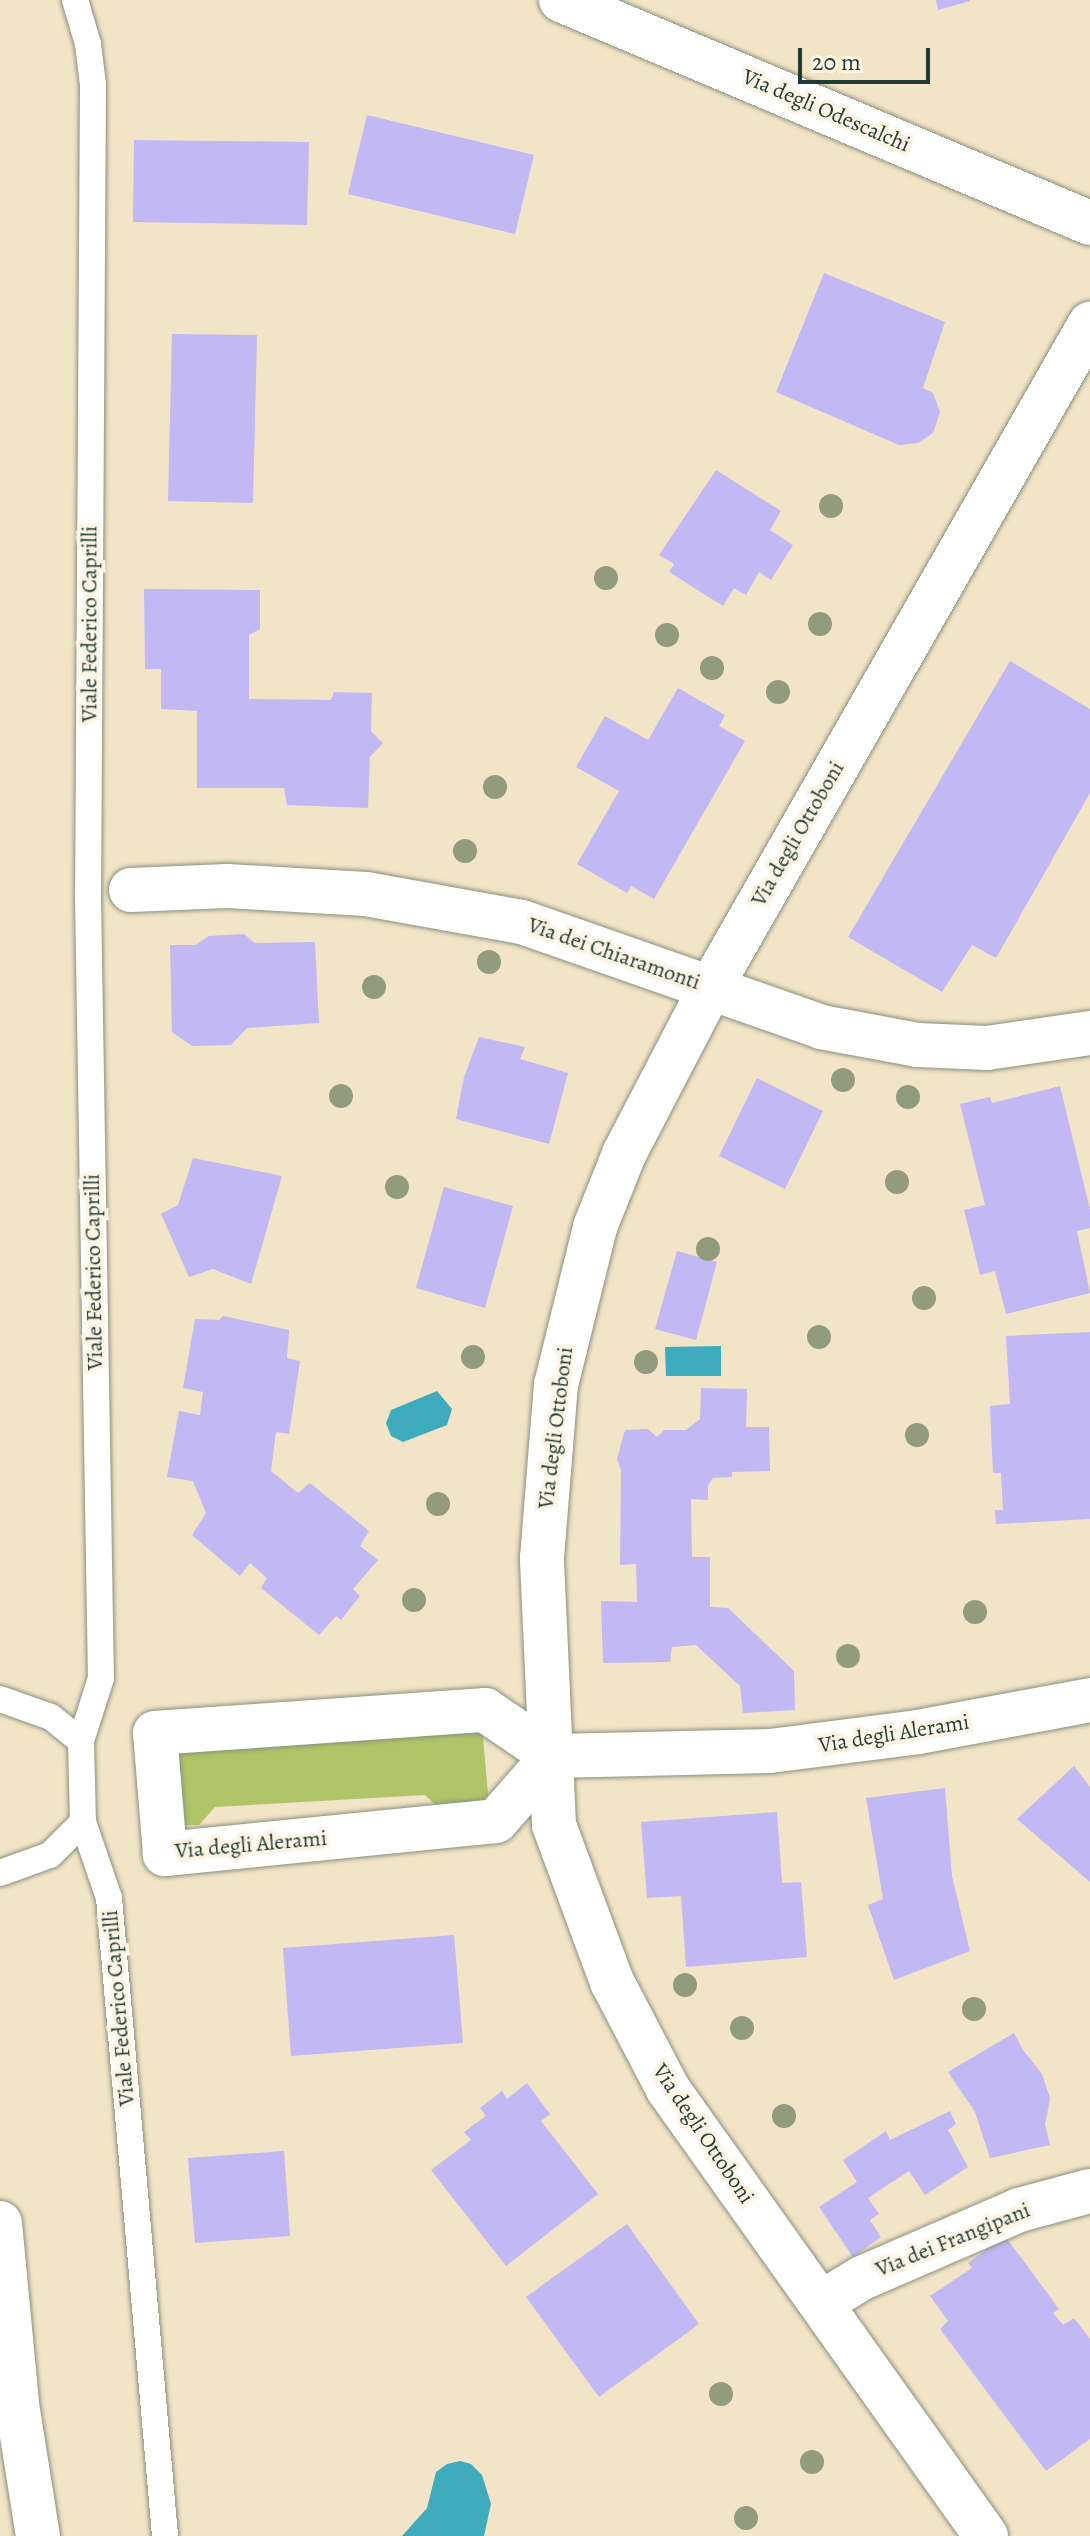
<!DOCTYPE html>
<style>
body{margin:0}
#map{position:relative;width:1090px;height:2536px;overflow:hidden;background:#f2e4c6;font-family:Alegreya,serif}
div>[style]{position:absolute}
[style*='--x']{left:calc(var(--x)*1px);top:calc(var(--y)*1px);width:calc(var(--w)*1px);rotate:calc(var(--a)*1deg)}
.green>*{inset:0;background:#b1c467}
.water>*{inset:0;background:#3eacbc}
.building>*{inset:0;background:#c1b8f4}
.roads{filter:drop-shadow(0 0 2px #88907d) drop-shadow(0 0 2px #88907d)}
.lane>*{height:26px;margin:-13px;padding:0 13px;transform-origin:13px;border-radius:13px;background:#fff}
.street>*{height:44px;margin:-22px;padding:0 22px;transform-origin:22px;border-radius:22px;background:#fff}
.secondary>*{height:44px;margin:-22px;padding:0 22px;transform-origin:22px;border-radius:22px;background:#fff}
.trees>*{width:24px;height:24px;margin:-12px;border-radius:50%;background:#929b7d}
span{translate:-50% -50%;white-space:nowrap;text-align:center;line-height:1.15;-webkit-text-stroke:8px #fcf5e5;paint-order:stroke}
.street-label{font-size:22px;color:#1f3d34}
.scale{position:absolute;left:798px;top:48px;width:132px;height:36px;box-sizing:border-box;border:4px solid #1f3d34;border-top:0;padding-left:10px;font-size:24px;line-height:28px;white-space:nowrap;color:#1f3d34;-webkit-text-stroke:6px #fcf5e5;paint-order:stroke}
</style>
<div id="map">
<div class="green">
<div style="clip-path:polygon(438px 1722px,482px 1727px,489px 1804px,443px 1812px,425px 1795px,215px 1807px,199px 1825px,186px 1825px,173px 1738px,203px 1747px,419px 1737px)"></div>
</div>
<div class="water">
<div style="clip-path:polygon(721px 1346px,721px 1376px,666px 1376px,665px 1347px)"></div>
<div style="clip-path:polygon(437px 1391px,452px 1409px,447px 1425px,403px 1442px,391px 1436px,386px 1423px,391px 1410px)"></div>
<div style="clip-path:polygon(460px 2461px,471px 2464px,482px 2475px,491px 2504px,484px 2536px,402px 2536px,427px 2508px,436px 2472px,447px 2464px)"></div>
</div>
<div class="building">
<div style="clip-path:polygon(936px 0,970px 0,970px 1px,938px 10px)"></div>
<div style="clip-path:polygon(367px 115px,534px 155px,515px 234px,348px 194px)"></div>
<div style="clip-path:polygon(134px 140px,309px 142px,307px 225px,133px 222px)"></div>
<div style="clip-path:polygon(824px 273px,945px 322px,923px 388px,933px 393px,940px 412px,933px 433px,918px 443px,899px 445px,776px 392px)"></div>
<div style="clip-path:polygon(172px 334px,257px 335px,253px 503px,168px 501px)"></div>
<div style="clip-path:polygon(716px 470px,781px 511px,770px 530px,793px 545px,771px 580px,759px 572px,746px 595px,734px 588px,723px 606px,669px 572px,674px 564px,659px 555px)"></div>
<div style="clip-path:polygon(144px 589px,260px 590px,260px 629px,249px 635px,249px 699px,331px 700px,334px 692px,372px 693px,371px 731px,383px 743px,370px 757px,368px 808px,287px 805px,284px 788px,197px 788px,197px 711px,161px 709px,161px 669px,145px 669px)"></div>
<div style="clip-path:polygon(1010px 661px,1090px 709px,1090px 793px,996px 958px,972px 945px,942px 992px,848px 937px)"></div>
<div style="clip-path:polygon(678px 688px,725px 715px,719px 726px,745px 741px,654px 899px,631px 886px,627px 893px,577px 864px,619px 791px,576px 767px,605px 716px,648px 740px)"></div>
<div style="clip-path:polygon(244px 934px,255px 943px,315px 942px,319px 1023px,247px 1028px,231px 1045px,192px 1046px,172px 1032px,170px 945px,196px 945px,209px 936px)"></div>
<div style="clip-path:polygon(479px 1037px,525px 1047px,520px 1059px,568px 1073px,549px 1144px,456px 1119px,464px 1077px)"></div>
<div style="clip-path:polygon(757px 1078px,823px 1111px,785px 1189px,719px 1156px)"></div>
<div style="clip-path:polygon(1060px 1086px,1090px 1210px,1090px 1228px,1077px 1231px,1090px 1293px,1006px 1314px,995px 1271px,980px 1275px,964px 1210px,985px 1205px,960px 1104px,990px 1097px,992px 1103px)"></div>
<div style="clip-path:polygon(193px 1158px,282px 1176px,251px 1284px,213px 1269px,189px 1277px,161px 1214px,178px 1205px)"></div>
<div style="clip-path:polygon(444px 1187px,513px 1206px,485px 1308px,416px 1288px)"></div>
<div style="clip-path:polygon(677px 1251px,717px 1262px,696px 1340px,655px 1329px)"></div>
<div style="clip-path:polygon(223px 1316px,289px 1330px,287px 1358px,300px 1361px,289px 1434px,276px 1432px,271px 1471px,298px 1493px,310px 1483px,369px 1531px,360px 1546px,378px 1560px,353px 1589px,360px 1596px,341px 1620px,336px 1616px,319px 1635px,261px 1588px,267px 1578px,250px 1563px,240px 1576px,192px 1535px,206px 1513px,193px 1481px,167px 1477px,179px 1411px,200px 1415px,203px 1392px,183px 1388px,195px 1319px,219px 1320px)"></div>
<div style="clip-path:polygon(1090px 1332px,1090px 1519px,996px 1524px,995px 1510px,1003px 1510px,1001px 1473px,993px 1473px,990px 1406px,1010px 1404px,1006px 1336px)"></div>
<div style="clip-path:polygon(701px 1388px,747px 1389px,746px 1427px,769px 1427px,770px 1471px,732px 1472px,732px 1477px,713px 1478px,708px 1486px,708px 1500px,691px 1499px,692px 1557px,710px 1557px,710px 1607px,728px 1608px,794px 1671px,795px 1710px,743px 1713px,740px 1686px,696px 1645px,672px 1647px,670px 1662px,603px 1663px,601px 1601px,637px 1602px,636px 1564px,620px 1565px,621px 1470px,617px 1459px,625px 1430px,648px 1429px,657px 1437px,664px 1430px,686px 1430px,700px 1419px)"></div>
<div style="clip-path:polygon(1074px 1766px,1090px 1787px,1090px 1882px,1017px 1819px)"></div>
<div style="clip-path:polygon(945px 1788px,952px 1876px,970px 1951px,894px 1980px,868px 1905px,883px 1899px,866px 1798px)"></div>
<div style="clip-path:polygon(777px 1812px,782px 1883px,801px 1882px,807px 1957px,686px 1967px,681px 1896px,647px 1898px,641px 1822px)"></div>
<div style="clip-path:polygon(454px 1935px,463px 2043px,291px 2056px,283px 1948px)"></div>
<div style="clip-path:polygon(1014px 2033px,1023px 2050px,1042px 2074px,1050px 2098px,1045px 2125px,1050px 2145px,990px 2158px,975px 2112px,948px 2072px)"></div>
<div style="clip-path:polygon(527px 2083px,550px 2114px,541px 2121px,598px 2194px,506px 2266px,431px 2170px,471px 2140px,464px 2132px,486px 2116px,480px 2108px,502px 2091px,507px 2099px)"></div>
<div style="clip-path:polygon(950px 2111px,956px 2124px,948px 2130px,968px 2167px,925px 2195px,909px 2171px,868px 2198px,879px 2214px,870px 2220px,881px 2237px,853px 2257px,819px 2207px,857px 2182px,843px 2160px,886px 2131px,890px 2140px)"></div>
<div style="clip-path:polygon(284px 2151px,290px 2236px,195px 2243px,188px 2158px)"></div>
<div style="clip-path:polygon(627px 2224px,699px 2324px,599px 2397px,526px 2297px)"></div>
<div style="clip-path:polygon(1005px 2236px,1059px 2309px,1053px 2313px,1063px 2325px,1074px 2318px,1090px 2339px,1090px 2439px,1046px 2471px,940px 2329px,948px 2321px,930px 2296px,972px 2268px,968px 2263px)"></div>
</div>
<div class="roads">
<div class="lane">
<div style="--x:75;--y:0;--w:46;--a:73.5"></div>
<div style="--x:88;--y:44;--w:41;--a:83"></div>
<div style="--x:93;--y:85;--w:813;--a:90.35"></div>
<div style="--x:88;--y:898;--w:780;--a:89.05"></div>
<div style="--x:101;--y:1678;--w:66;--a:107.6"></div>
<div style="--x:81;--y:1741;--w:81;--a:88.6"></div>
<div style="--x:83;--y:1822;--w:80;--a:71.1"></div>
<div style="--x:109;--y:1898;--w:640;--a:84.98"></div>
<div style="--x:0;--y:1699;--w:54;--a:19.4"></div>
<div style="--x:51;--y:1717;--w:38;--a:39"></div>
<div style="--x:0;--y:1873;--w:53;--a:-19.8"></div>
<div style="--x:50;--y:1855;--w:47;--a:-45"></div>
</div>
<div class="street">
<div style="--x:561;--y:0;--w:574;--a:22.86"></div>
<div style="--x:131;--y:890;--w:96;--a:-2.4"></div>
<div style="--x:227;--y:886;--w:139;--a:3.3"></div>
<div style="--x:366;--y:894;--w:158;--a:10.2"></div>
<div style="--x:522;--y:922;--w:317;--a:19.3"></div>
<div style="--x:821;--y:1027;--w:99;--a:10.5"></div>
<div style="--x:918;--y:1045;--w:69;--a:2.5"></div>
<div style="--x:987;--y:1048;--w:104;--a:-8.3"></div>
<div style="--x:553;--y:1756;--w:86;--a:131.2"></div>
<div style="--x:496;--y:1821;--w:333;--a:174.3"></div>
<div style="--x:165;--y:1854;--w:121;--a:-94.7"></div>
<div style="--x:155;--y:1733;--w:331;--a:-4"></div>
<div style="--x:485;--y:1710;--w:82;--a:34.1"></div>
<div style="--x:553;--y:1756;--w:217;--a:-1.3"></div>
<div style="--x:770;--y:1751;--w:149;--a:-7.3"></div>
<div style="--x:918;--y:1732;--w:175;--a:-10.5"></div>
<div style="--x:821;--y:2303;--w:48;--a:-31.4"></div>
<div style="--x:862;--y:2278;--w:171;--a:-23.4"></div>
<div style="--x:1019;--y:2210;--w:73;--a:-15"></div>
<div style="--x:986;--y:2536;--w:549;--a:-125.43"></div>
<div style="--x:668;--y:2089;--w:121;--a:-117.6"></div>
<div style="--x:612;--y:1982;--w:167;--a:-110.3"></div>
<div style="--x:554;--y:1825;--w:267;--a:-92.6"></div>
<div style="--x:542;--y:1558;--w:174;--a:-85.4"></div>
<div style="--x:556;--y:1385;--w:163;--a:-76.1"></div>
<div style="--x:595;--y:1227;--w:79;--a:-68.3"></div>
<div style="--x:624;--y:1154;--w:188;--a:-62.5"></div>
<div style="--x:711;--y:987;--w:764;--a:-60.25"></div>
</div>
<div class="secondary">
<div style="--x:0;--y:2223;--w:182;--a:84.6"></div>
<div style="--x:17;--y:2404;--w:134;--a:81"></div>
</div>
</div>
<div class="trees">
<div style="left:831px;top:506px"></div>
<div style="left:606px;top:578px"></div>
<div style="left:820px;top:624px"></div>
<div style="left:667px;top:635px"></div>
<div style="left:712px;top:668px"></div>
<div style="left:778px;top:692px"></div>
<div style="left:495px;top:787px"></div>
<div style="left:465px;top:851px"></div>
<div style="left:489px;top:962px"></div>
<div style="left:374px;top:987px"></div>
<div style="left:843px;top:1080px"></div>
<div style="left:341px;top:1096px"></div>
<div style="left:908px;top:1097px"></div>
<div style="left:897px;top:1182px"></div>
<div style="left:397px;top:1187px"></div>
<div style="left:708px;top:1249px"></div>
<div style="left:924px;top:1298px"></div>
<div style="left:819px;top:1337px"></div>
<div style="left:473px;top:1357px"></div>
<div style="left:646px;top:1362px"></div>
<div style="left:917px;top:1435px"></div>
<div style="left:438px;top:1504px"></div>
<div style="left:414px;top:1600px"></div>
<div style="left:975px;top:1612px"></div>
<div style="left:848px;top:1656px"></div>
<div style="left:685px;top:1985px"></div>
<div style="left:974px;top:2009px"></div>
<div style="left:742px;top:2028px"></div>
<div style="left:784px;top:2116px"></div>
<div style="left:721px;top:2394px"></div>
<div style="left:812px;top:2462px"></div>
<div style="left:746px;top:2518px"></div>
</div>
<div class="street-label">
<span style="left:826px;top:111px;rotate:23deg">Via degli Odescalchi</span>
<span style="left:90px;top:624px;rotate:-90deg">Viale Federico Caprilli</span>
<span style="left:798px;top:834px;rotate:-60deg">Via degli Ottoboni</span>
<span style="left:614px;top:954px;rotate:19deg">Via dei Chiaramonti</span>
<span style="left:94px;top:1272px;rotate:-91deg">Viale Federico Caprilli</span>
<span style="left:556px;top:1428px;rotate:-83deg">Via degli Ottoboni</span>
<span style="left:894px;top:1734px;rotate:-9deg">Via degli Alerami</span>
<span style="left:251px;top:1845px;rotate:-5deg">Via degli Alerami</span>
<span style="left:119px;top:2008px;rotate:-95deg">Viale Federico Caprilli</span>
<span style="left:703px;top:2134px;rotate:56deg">Via degli Ottoboni</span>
<span style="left:953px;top:2240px;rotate:-22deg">Via dei Frangipani</span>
</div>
<div class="scale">20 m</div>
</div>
